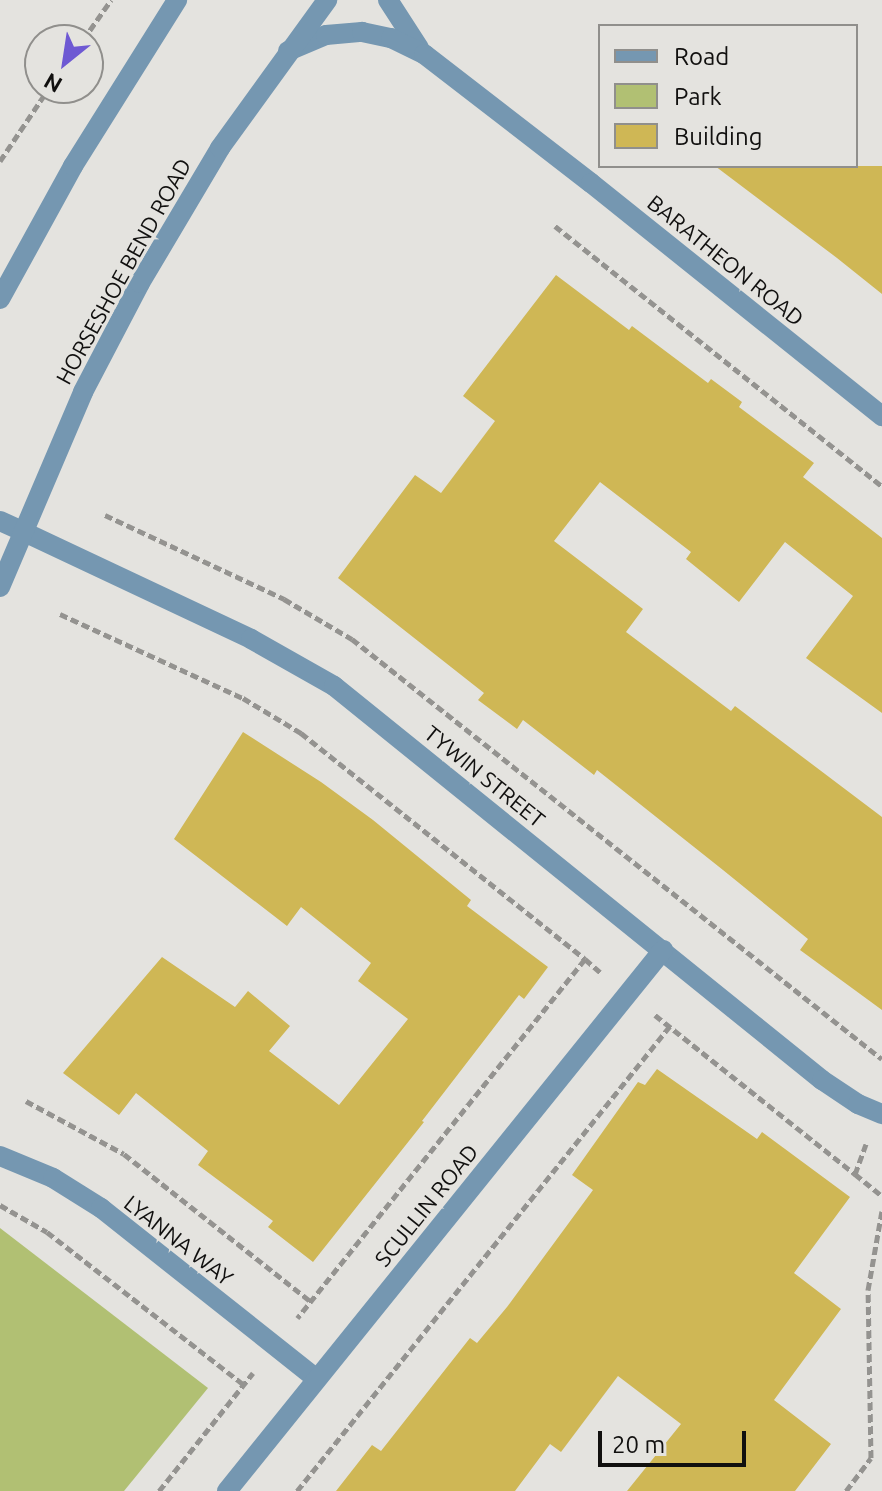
<!DOCTYPE html>
<style>
body{margin:0}
#map{position:relative;width:882px;height:1491px;overflow:hidden;background:#e4e3df;font-family:Ubuntu,sans-serif}
div>[style]{position:absolute}
[style*='--x']{left:calc(var(--x)*1px);top:calc(var(--y)*1px);width:calc(var(--w)*1px);rotate:calc(var(--a)*1deg)}
.green>*{inset:0;background:#b1c073}
.building>*{inset:0;background:#cfb755}
.path>*{height:5px;margin-top:-2.5px;transform-origin:0;background:repeating-linear-gradient(90deg,#949390 0 8px,transparent 0 12px)}
.minor>*{height:20px;margin:-10px;padding:0 10px;transform-origin:10px;border-radius:10px;background:#7597b1}
.tertiary>*{height:20px;margin:-10px;padding:0 10px;transform-origin:10px;border-radius:10px;background:#7597b1}
span{translate:-50% -50%;white-space:nowrap;text-align:center;line-height:1.15;-webkit-text-stroke:6px #e4e3df;paint-order:stroke}
.street-label{font-size:22px;color:#11100f}
.legend{position:absolute;left:598px;top:24px;width:260px;height:144px;box-sizing:border-box;background:#e4e3df;border:2px solid #908f8c;margin:0;padding:10px 14px;list-style:none;font-size:24px;color:#11100f}
.legend li{display:flex;align-items:center;gap:16px;height:40px}
.legend b{width:40px;border:2px solid #908f8c}
.north{position:absolute;left:24px;top:24px;width:80px;height:80px;box-sizing:border-box;background:#e4e3df;border:2px solid #908f8c;border-radius:50%;rotate:210deg;font-size:22px;font-weight:700;line-height:32px;text-align:center;color:#11100f}
.north::after{content:'';display:block;margin:auto;width:28px;height:36px;background:#6e59d3;clip-path:polygon(50% 0,100% 100%,50% 72%,0 100%)}
.scale{position:absolute;left:598px;top:1431px;width:148px;height:36px;box-sizing:border-box;border:4px solid #11100f;border-top:0;padding-left:10px;font-size:24px;line-height:28px;white-space:nowrap;color:#11100f;-webkit-text-stroke:6px #e4e3df;paint-order:stroke}
</style>
<div id="map">
<div class="green">
<div style="clip-path:polygon(0 1228px,208px 1388px,124px 1491px,0 1491px)"></div>
</div>
<div class="building">
<div style="clip-path:polygon(715px 166px,882px 166px,882px 294px,837px 258px)"></div>
<div style="clip-path:polygon(556px 275px,629px 330px,632px 326px,708px 383px,711px 379px,742px 402px,739px 407px,814px 463px,803px 477px,882px 538px,882px 713px,806px 658px,853px 596px,785px 542px,739px 602px,686px 559px,691px 552px,600px 482px,554px 541px,643px 609px,626px 632px,731px 711px,735px 706px,882px 817px,882px 1010px,800px 950px,808px 939px,723px 870px,597px 770px,594px 775px,523px 720px,517px 729px,478px 700px,484px 693px,338px 578px,415px 475px,441px 493px,495px 421px,463px 396px)"></div>
<div style="clip-path:polygon(243px 732px,321px 782px,373px 820px,471px 900px,467px 906px,548px 967px,524px 999px,519px 995px,422px 1121px,424px 1122px,313px 1262px,268px 1227px,273px 1221px,198px 1165px,208px 1151px,136px 1093px,119px 1115px,63px 1073px,162px 957px,235px 1007px,248px 991px,290px 1026px,269px 1051px,339px 1105px,408px 1019px,358px 981px,371px 963px,301px 907px,287px 926px,174px 839px)"></div>
<div style="clip-path:polygon(657px 1069px,757px 1139px,762px 1132px,850px 1197px,794px 1273px,841px 1309px,774px 1400px,831px 1444px,795px 1491px,627px 1491px,681px 1424px,618px 1376px,561px 1452px,550px 1444px,515px 1491px,336px 1491px,372px 1445px,381px 1451px,470px 1338px,477px 1343px,507px 1307px,593px 1190px,572px 1175px,638px 1082px,645px 1085px)"></div>
</div>
<div class="path">
<div style="--x:83;--y:40;--w:49;--a:-55"></div>
<div style="--x:0;--y:161;--w:88;--a:-56.1"></div>
<div style="--x:555;--y:226;--w:418;--a:38.5"></div>
<div style="--x:105;--y:515;--w:198;--a:25.1"></div>
<div style="--x:284;--y:599;--w:79;--a:30.5"></div>
<div style="--x:352;--y:639;--w:676;--a:38.4"></div>
<div style="--x:60;--y:614;--w:201;--a:24.7"></div>
<div style="--x:243;--y:698;--w:68;--a:31.1"></div>
<div style="--x:301;--y:733;--w:363;--a:38.5"></div>
<div style="--x:585;--y:959;--w:460;--a:128.7"></div>
<div style="--x:585;--y:959;--w:20;--a:41"></div>
<div style="--x:655;--y:1015;--w:256;--a:38.5"></div>
<div style="--x:26;--y:1101;--w:111;--a:28.4"></div>
<div style="--x:124;--y:1154;--w:237;--a:38.3"></div>
<div style="--x:866;--y:1144;--w:32;--a:110"></div>
<div style="--x:855;--y:1174;--w:35;--a:39"></div>
<div style="--x:0;--y:1205;--w:54;--a:29.9"></div>
<div style="--x:47;--y:1232;--w:249;--a:37.8"></div>
<div style="--x:159;--y:1491;--w:151;--a:-51.5"></div>
<div style="--x:297;--y:1491;--w:596;--a:-51.27"></div>
<div style="--x:846;--y:1491;--w:41;--a:-52.9"></div>
<div style="--x:871;--y:1458;--w:168;--a:-91"></div>
<div style="--x:868;--y:1290;--w:80;--a:-80"></div>
</div>
<div class="minor">
<div style="--x:388;--y:0;--w:57;--a:57.1"></div>
<div style="--x:288;--y:51;--w:41;--a:-22.8"></div>
<div style="--x:326;--y:35;--w:36;--a:-5"></div>
<div style="--x:362;--y:32;--w:30;--a:12"></div>
<div style="--x:391;--y:38;--w:37;--a:26"></div>
<div style="--x:424;--y:54;--w:211;--a:37.7"></div>
<div style="--x:591;--y:183;--w:373;--a:38.7"></div>
<div style="--x:22;--y:531;--w:253;--a:25.2"></div>
<div style="--x:251;--y:639;--w:95;--a:29.5"></div>
<div style="--x:334;--y:686;--w:627;--a:38.92"></div>
<div style="--x:822;--y:1080;--w:43;--a:33.7"></div>
<div style="--x:858;--y:1104;--w:26;--a:23"></div>
<div style="--x:0;--y:1156;--w:57;--a:22.5"></div>
<div style="--x:53;--y:1178;--w:57;--a:32"></div>
<div style="--x:101;--y:1208;--w:275;--a:38.4"></div>
<div style="--x:227;--y:1491;--w:695;--a:-51.13"></div>
</div>
<div class="tertiary">
<div style="--x:0;--y:299;--w:152;--a:-61.2"></div>
<div style="--x:73;--y:166;--w:196;--a:-57.9"></div>
<div style="--x:0;--y:521;--w:24;--a:24"></div>
<div style="--x:0;--y:587;--w:212;--a:-66.9"></div>
<div style="--x:83;--y:392;--w:123;--a:-62.4"></div>
<div style="--x:140;--y:283;--w:157;--a:-59.3"></div>
<div style="--x:220;--y:148;--w:183;--a:-54.1"></div>
</div>
<div class="street-label">
<span style="left:726px;top:260px;rotate:39deg">BARATHEON ROAD</span>
<span style="left:123px;top:271px;rotate:-61deg">HORSESHOE BEND ROAD</span>
<span style="left:485px;top:776px;rotate:39deg">TYWIN STREET</span>
<span style="left:426px;top:1205px;rotate:-51deg">SCULLIN ROAD</span>
<span style="left:179px;top:1240px;rotate:38deg">LYANNA WAY</span>
</div>
<ul class="legend">
<li><b style="height:10px;background:#7597b1"></b>Road</li>
<li><b style="height:22px;background:#b1c073"></b>Park</li>
<li><b style="height:22px;background:#cfb755"></b>Building</li>
</ul>
<div class="north">N</div>
<div class="scale">20 m</div>
</div>
